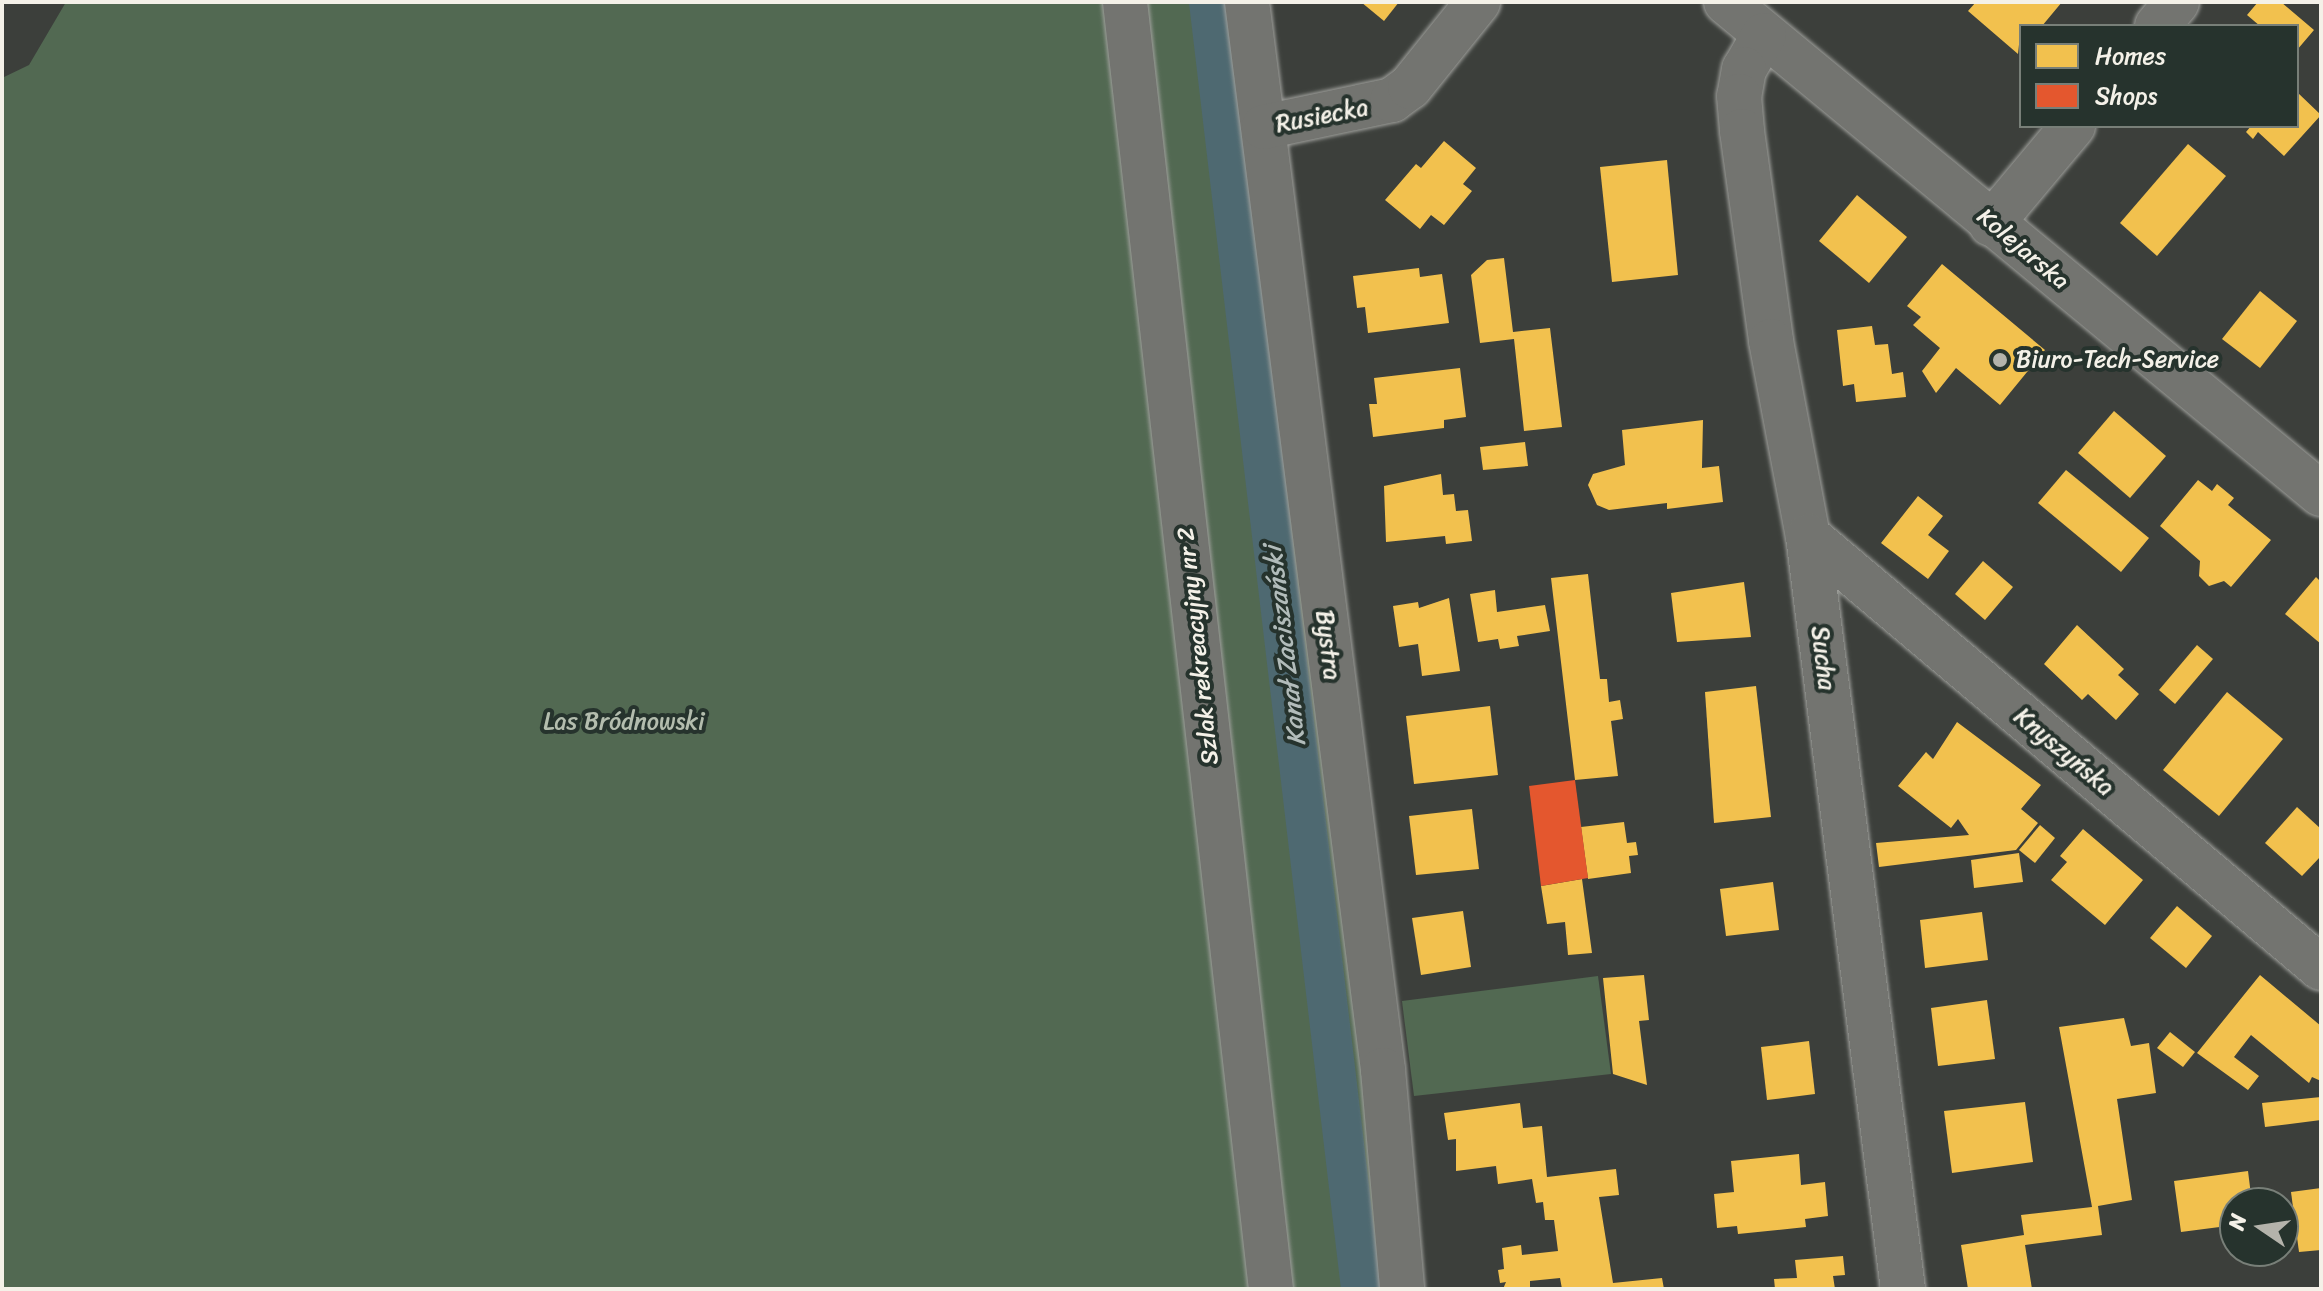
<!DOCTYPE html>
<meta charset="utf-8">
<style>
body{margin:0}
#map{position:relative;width:2323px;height:1291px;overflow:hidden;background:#3c3f3b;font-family:Sriracha,sans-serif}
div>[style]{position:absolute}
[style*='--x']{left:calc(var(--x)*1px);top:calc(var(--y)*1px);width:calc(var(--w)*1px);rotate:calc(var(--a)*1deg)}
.green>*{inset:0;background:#526952}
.homes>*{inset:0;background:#f2c14e}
.shops>*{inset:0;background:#e4572e}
.canal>*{height:40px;margin:-20px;padding:0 20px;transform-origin:20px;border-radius:20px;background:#4e6971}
.roads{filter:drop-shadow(0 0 2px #9fa09c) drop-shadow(0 0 2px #9fa09c)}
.minor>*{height:44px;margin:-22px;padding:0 22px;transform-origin:22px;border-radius:22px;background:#737470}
.dots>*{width:22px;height:22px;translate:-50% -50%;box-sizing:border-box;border:4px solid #26332d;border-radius:50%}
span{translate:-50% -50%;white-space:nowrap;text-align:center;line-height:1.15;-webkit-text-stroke:8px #26332d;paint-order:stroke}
.street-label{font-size:24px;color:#f4f1e8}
.poi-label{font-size:24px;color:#f4f1e8}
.left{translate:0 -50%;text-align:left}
.park-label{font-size:24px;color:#b4bdae}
.water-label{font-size:26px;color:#b2bcba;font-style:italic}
.frame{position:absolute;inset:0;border:4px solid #f4f1e8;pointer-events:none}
.legend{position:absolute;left:2019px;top:24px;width:280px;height:104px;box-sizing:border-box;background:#26332d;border:2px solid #787f78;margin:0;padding:10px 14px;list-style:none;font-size:24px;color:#f4f1e8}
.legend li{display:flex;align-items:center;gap:16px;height:40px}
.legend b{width:40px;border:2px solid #787f78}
.north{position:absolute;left:2219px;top:1187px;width:80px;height:80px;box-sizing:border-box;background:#26332d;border:2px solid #787f78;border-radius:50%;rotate:283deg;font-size:22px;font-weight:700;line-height:32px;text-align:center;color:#f4f1e8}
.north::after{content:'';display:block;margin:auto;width:28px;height:36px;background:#b4b3ab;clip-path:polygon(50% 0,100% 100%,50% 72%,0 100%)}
</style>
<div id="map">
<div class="green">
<div style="clip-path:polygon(66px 2px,1203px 2px,1356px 1289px,2px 1289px,2px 78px,29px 65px)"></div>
<div style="clip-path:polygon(1215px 2px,1232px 2px,1380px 1172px,1386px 1289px,1367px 1289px)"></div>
<div style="clip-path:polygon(1598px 976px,1611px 1074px,1414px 1096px,1402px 1001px)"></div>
</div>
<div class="homes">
<div style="clip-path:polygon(1361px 2px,1399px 2px,1384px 21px)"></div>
<div style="clip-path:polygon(1976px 2px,2062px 2px,2042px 26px,2021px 26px,2018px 54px,1968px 11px)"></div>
<div style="clip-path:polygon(2258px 2px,2281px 2px,2314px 30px,2297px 50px,2297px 26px,2260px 26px,2247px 15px)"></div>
<div style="clip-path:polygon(2297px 92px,2321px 115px,2284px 156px,2258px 132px,2253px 139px,2246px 132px,2251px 126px,2297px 126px)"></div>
<div style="clip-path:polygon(1444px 141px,1476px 168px,1463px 184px,1472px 191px,1444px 225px,1431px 215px,1420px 229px,1385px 200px,1416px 164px,1421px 168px)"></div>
<div style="clip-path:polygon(2188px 144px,2226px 176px,2157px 256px,2120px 223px)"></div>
<div style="clip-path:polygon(1667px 160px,1678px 275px,1612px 282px,1600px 167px)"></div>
<div style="clip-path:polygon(1857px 195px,1907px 237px,1869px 283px,1819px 241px)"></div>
<div style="clip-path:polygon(1504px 258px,1513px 332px,1550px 328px,1562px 427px,1524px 431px,1514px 339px,1480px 343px,1471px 275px,1487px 260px)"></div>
<div style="clip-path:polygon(1942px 264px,2045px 350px,2000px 405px,1956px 368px,1936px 393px,1922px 371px,1940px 348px,1913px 325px,1921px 317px,1907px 306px)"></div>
<div style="clip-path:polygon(1419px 268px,1420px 277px,1442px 274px,1449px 323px,1368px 333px,1365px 307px,1357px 308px,1353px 276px)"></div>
<div style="clip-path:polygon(2260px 291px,2297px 321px,2260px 368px,2222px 339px)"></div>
<div style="clip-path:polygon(1872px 326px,1875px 345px,1888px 344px,1892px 374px,1903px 372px,1906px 397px,1856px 402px,1854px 384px,1843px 386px,1837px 330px)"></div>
<div style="clip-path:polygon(1460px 368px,1466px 417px,1444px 420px,1444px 428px,1373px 437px,1369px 404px,1377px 404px,1374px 378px)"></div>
<div style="clip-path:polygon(2114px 411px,2166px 456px,2130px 498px,2078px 453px)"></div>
<div style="clip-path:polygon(1703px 420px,1702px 468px,1719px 466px,1723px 502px,1667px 509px,1667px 503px,1609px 510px,1597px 505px,1588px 485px,1593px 474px,1625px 465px,1622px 430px)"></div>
<div style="clip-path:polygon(1525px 442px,1528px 466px,1483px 470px,1480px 447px)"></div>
<div style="clip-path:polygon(2066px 470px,2149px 538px,2121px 572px,2038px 503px)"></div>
<div style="clip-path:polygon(1441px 474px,1443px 495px,1454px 494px,1456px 511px,1468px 510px,1472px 541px,1446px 544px,1445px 536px,1386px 542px,1384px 486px)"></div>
<div style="clip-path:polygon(2198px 480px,2212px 491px,2217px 484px,2234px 498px,2228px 505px,2271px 540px,2231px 587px,2224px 581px,2209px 586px,2199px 576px,2200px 561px,2160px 526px)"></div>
<div style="clip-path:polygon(1918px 496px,1943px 516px,1928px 535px,1949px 551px,1928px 579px,1881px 543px)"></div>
<div style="clip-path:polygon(1983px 561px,2013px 587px,1985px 620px,1955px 594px)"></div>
<div style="clip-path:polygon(1588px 574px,1600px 679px,1607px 679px,1609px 702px,1620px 700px,1623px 719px,1611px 721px,1618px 776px,1575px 780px,1551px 578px)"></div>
<div style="clip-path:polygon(2316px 577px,2321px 582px,2321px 644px,2285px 614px)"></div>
<div style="clip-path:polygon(1744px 582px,1751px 637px,1677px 642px,1671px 593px)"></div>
<div style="clip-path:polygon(1495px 590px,1497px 612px,1545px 605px,1550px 631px,1517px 636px,1519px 646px,1500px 649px,1498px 639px,1478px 642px,1470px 594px)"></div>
<div style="clip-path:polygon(1449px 598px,1460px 671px,1422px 676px,1418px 644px,1399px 647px,1393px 606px,1418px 602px,1419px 608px)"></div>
<div style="clip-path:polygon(2077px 625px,2124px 669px,2118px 675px,2139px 694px,2116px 720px,2088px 694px,2082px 700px,2044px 664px)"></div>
<div style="clip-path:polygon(2197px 645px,2213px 659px,2175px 704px,2159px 690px)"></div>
<div style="clip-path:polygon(1756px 686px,1771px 817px,1714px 823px,1705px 692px)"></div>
<div style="clip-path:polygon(2227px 692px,2283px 739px,2219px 816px,2163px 770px)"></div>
<div style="clip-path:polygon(1490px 706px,1498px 775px,1414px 784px,1406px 716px)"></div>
<div style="clip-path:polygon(1957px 722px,2041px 785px,2021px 809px,2038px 823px,2016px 850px,1879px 867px,1876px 843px,1969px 835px,1958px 819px,1951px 828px,1898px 786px,1926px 752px,1933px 759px)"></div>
<div style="clip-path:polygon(2297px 807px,2321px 829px,2321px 856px,2302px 876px,2265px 843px)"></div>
<div style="clip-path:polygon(1472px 809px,1479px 869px,1416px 875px,1409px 816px)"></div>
<div style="clip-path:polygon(1624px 822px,1627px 843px,1636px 842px,1638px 855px,1629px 856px,1631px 873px,1588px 879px,1581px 827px)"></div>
<div style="clip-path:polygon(2040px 825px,2055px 838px,2035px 863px,2019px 850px)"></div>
<div style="clip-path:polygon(2083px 829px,2143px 880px,2105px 925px,2051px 880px,2067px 862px,2060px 856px)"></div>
<div style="clip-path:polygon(2019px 853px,2023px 882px,1974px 888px,1971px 860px)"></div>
<div style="clip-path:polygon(1582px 879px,1592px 953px,1568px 955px,1565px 922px,1547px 924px,1541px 886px)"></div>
<div style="clip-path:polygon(1773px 882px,1779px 930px,1726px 936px,1720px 889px)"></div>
<div style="clip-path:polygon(2177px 906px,2212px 936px,2186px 968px,2150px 938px)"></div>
<div style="clip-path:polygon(1463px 911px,1471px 967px,1421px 975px,1412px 918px)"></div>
<div style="clip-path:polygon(1982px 912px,1988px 960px,1925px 968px,1920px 920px)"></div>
<div style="clip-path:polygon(1644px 975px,1649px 1020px,1639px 1021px,1647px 1085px,1613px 1074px,1603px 978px)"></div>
<div style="clip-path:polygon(2260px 975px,2321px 1026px,2321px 1081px,2312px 1077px,2309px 1083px,2251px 1035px,2234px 1057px,2259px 1076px,2248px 1090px,2197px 1053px)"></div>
<div style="clip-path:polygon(1987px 1000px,1995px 1059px,1938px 1066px,1931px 1008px)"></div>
<div style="clip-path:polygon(2124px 1018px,2131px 1046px,2149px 1043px,2156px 1093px,2117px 1099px,2132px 1200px,2098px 1206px,2102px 1235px,2025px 1245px,2032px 1289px,1968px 1289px,1961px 1245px,2024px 1235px,2021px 1215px,2092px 1207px,2059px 1027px)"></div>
<div style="clip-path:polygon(2170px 1032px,2195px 1052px,2183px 1067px,2157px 1048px)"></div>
<div style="clip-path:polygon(1809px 1041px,1815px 1094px,1767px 1100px,1761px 1047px)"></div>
<div style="clip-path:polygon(2321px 1097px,2321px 1120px,2265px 1127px,2262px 1103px)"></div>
<div style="clip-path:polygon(2025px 1102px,2033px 1162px,1952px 1173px,1944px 1111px)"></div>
<div style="clip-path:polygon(1520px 1103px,1523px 1128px,1542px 1126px,1547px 1177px,1616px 1169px,1619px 1195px,1599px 1197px,1613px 1283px,1662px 1278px,1664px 1289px,1562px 1289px,1560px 1278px,1530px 1281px,1530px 1289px,1503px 1289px,1506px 1282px,1500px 1283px,1498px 1270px,1504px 1269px,1502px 1248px,1521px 1245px,1522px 1255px,1558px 1251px,1554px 1220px,1545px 1220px,1543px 1202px,1536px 1203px,1532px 1179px,1498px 1184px,1496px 1166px,1456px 1171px,1456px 1139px,1448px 1140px,1444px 1113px)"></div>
<div style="clip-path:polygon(1799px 1154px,1801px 1185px,1825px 1182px,1828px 1216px,1805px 1219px,1806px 1227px,1738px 1234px,1737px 1226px,1717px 1228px,1714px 1194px,1734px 1192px,1731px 1161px)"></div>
<div style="clip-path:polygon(2248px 1171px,2252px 1203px,2235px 1203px,2235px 1225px,2181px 1232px,2174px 1181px)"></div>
<div style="clip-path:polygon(2321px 1188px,2321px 1250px,2299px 1252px,2291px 1192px)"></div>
<div style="clip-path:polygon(1843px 1256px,1845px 1275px,1833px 1276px,1835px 1289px,1775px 1289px,1774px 1279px,1797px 1278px,1795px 1260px)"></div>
</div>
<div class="shops">
<div style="clip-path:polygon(1575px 780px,1588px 878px,1541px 886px,1529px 786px)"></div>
</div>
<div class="canal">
<div style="--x:1209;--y:2;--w:1296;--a:83.26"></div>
</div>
<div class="roads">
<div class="minor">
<div style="--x:1125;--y:2;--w:1295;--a:83.53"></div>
<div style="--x:1247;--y:2;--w:1077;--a:82.74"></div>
<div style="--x:1383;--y:1070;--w:220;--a:85"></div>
<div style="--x:1726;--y:2;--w:772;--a:39.59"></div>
<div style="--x:2157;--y:26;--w:31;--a:-50"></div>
<div style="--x:1764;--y:35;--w:39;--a:120"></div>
<div style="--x:1744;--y:69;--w:27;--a:100"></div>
<div style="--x:1739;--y:96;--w:35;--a:85"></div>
<div style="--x:1742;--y:131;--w:212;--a:82.1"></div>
<div style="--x:1771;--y:341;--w:198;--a:79.3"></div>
<div style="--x:1808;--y:536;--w:759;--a:82.81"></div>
<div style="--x:1264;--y:127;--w:131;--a:-11.9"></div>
<div style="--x:1392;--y:100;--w:22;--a:-36"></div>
<div style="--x:1410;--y:87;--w:109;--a:-51.3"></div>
<div style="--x:1991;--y:224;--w:128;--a:-50.1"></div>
<div style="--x:1808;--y:536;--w:671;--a:40.1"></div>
</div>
</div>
<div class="dots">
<div style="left:2000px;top:360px;background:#b4b3ab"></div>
</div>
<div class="street-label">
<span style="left:1322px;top:116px;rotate:-11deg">Rusiecka</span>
<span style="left:2023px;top:249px;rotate:40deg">Kolejarska</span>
<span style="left:1328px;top:645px;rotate:83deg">Bystra</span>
<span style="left:1198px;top:646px;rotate:-96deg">Szlak rekreacyjny nr 2</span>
<span style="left:1823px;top:658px;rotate:83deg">Sucha</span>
<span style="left:2064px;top:752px;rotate:40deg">Knyszyńska</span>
</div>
<div class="poi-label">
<span class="left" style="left:2016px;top:360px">Biuro-Tech-Service</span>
</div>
<div class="park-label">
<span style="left:624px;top:722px">Las Bródnowski</span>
</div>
<div class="water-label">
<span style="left:1285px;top:646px;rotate:-97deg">Kanał Zaciszański</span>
</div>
<div class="frame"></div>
<ul class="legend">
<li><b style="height:22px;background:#f2c14e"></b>Homes</li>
<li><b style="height:22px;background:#e4572e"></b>Shops</li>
</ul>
<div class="north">N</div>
</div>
